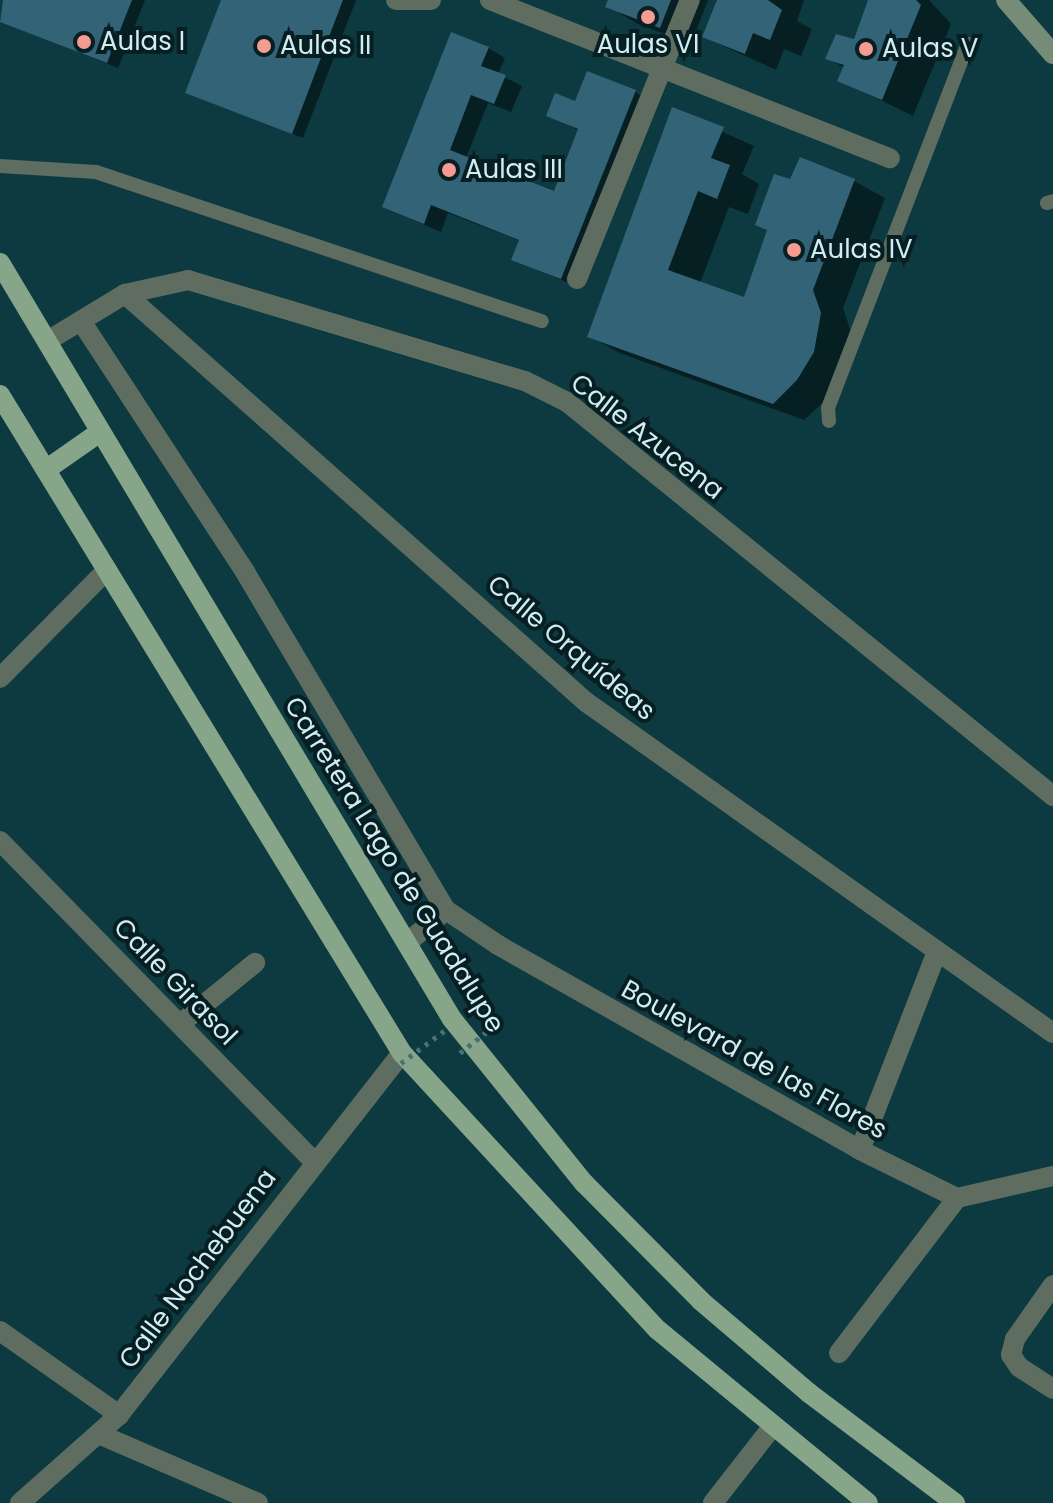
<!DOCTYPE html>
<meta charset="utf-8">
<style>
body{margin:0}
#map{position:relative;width:1053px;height:1503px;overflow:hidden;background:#0c3a40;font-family:Poppins,sans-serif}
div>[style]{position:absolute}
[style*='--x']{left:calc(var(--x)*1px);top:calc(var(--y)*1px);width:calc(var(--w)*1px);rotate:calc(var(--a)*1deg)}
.shadow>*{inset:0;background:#0007}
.building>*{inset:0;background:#336377}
.path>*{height:5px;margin-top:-2.5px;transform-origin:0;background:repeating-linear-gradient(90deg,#487075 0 4px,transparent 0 10px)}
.service>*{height:14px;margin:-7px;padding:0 7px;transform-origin:7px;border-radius:7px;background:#5e6d5f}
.pedestrian>*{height:20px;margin:-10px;padding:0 10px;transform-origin:10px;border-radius:10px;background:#5e6d5f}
.minor>*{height:20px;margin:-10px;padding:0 10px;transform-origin:10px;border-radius:10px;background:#5e6d5f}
.secondary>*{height:20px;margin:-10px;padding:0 10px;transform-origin:10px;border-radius:10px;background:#768c77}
.primary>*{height:20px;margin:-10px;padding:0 10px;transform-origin:10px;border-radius:10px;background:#87a589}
.path-bridge>*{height:5px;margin-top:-2.5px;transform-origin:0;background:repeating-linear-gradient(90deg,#487075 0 4px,transparent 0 10px)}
.dots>*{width:22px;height:22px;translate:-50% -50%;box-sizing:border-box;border:4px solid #071f22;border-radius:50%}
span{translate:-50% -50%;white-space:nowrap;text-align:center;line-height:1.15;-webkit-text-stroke:8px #071f22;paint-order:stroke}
.poi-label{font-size:26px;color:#d1edf1}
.left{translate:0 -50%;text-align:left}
.street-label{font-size:26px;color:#d1edf1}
</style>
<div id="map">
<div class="shadow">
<div style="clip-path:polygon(5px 0,145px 0,118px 68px,0 20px)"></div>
<div style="clip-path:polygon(223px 0,356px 0,303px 138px,198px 98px)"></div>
<div style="clip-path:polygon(610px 0,708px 0,691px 44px,638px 24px,608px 6px)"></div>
<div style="clip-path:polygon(719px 0,804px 0,797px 21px,812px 29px,801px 56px,784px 49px,776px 70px,704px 37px)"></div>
<div style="clip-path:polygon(870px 0,929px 0,951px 24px,913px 116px,840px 80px,845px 68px,827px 58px,855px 41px)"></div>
<div style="clip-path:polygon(488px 48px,505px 58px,498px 74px,522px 86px,511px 112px,488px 103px,466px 158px,555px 193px,580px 131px,548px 115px,576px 103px,635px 92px,651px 101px,578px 287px,513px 259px,520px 241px,448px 213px,441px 232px,384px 207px)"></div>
<div style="clip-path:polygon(674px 110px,754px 146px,742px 174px,759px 184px,748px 214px,729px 207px,700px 283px,745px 300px,769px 231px,757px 224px,791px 182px,854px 181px,885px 198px,843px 308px,851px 332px,828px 398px,804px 420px,620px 353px,589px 336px)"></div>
</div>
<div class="building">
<div style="clip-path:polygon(3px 0,132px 0,107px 63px,0 22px)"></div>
<div style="clip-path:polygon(221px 0,343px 0,292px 134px,185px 93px)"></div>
<div style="clip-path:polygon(608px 0,671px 0,660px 28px,605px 7px)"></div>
<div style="clip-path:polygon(717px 0,768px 0,782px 10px,770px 40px,753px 33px,745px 54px,702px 37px)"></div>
<div style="clip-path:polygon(868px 0,916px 0,921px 5px,882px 100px,837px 81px,844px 65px,825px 59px,836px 34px,854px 39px)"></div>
<div style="clip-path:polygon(451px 32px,489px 47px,481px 66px,506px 75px,494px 104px,471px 95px,450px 150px,554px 191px,578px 129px,546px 116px,555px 93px,575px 101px,587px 71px,636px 90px,561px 279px,511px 260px,519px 240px,431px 205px,424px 224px,382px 207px)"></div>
<div style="clip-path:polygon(672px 107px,724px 127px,711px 158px,730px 165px,717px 199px,698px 191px,668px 270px,744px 297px,767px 230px,755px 225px,774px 174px,790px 179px,800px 157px,855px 179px,813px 290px,821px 313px,814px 352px,797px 380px,773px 404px,587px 337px)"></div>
</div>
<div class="path">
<div style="--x:460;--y:990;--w:6;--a:-31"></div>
<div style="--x:465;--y:987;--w:49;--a:53.4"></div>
</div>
<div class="service">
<div style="--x:0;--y:166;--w:96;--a:3.6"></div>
<div style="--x:96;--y:172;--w:470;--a:18.5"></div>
<div style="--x:1047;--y:203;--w:6;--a:-18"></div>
<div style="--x:829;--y:421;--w:13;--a:-94"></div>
<div style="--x:828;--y:408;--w:390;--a:-69"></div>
</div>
<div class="pedestrian">
<div style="--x:396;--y:0;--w:35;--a:0"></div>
<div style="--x:490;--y:0;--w:430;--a:21.6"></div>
<div style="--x:577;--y:279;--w:301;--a:-68"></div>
</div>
<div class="minor">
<div style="--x:125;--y:294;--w:616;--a:41.51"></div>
<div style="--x:586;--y:702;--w:572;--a:35.33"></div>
<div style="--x:81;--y:321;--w:300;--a:56.8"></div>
<div style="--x:245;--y:572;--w:393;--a:59.3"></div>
<div style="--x:446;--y:910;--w:63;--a:33.9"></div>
<div style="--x:498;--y:945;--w:416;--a:29.5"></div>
<div style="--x:860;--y:1150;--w:108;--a:26.3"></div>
<div style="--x:957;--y:1198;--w:98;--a:-12.9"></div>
<div style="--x:49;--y:340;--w:89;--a:-31.2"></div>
<div style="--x:125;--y:294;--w:65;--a:-12.5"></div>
<div style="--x:188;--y:280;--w:352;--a:16.7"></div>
<div style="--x:525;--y:381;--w:47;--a:26.6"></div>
<div style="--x:567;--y:402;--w:626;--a:39.03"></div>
<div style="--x:0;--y:678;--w:152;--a:-45.3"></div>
<div style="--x:0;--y:841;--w:448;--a:45.6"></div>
<div style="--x:407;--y:943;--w:51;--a:-40.2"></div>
<div style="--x:180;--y:1024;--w:97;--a:-39.1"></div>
<div style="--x:860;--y:1150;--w:213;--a:-68.8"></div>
<div style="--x:1053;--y:1285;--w:66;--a:125.1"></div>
<div style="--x:1015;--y:1339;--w:16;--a:104"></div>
<div style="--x:1011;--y:1355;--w:14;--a:56"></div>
<div style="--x:1019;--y:1367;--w:40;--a:32.9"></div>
<div style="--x:0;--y:1331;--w:146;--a:35.2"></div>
<div style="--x:839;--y:1353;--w:195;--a:-52.7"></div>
<div style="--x:101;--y:1435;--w:171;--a:23.4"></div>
<div style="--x:20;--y:1503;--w:132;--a:-41.6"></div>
<div style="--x:119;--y:1415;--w:459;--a:-52"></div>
<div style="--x:713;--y:1503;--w:98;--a:-52.1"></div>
</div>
<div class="secondary">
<div style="--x:1006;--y:0;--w:72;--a:49"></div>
</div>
<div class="primary">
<div style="--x:0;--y:263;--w:881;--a:59.13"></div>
<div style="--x:452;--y:1019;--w:211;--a:51.2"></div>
<div style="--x:584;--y:1183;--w:166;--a:45.2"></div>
<div style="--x:701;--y:1301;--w:142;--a:40.4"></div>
<div style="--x:809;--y:1393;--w:183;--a:37"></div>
<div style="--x:0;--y:395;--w:771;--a:58.58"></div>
<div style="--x:402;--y:1053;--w:377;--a:47.3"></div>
<div style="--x:658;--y:1330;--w:272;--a:39.5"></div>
<div style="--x:47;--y:469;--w:65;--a:-34.9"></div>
</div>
<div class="path-bridge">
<div style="--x:460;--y:1053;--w:43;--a:-38.5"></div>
<div style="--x:393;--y:1069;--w:64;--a:-36.7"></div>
</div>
<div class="dots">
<div style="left:648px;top:17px;background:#f59c92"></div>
<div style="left:84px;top:42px;background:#f59c92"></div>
<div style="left:264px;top:46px;background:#f59c92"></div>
<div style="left:866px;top:49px;background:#f59c92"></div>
<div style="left:449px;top:170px;background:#f59c92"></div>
<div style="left:794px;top:250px;background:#f59c92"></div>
</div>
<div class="poi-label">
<span class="left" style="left:100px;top:42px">Aulas I</span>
<span style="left:648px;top:45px">Aulas VI</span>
<span class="left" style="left:280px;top:46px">Aulas II</span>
<span class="left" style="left:882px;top:49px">Aulas V</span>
<span class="left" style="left:465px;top:170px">Aulas III</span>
<span class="left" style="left:810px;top:250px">Aulas IV</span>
</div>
<div class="street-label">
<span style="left:647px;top:437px;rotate:38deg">Calle Azucena</span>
<span style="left:571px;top:648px;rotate:40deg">Calle Orquídeas</span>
<span style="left:394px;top:865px;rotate:58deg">Carretera Lago de Guadalupe</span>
<span style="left:175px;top:982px;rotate:46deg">Calle Girasol</span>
<span style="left:754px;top:1060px;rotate:29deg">Boulevard de las Flores</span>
<span style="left:198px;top:1269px;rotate:-53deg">Calle Nochebuena</span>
</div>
</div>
